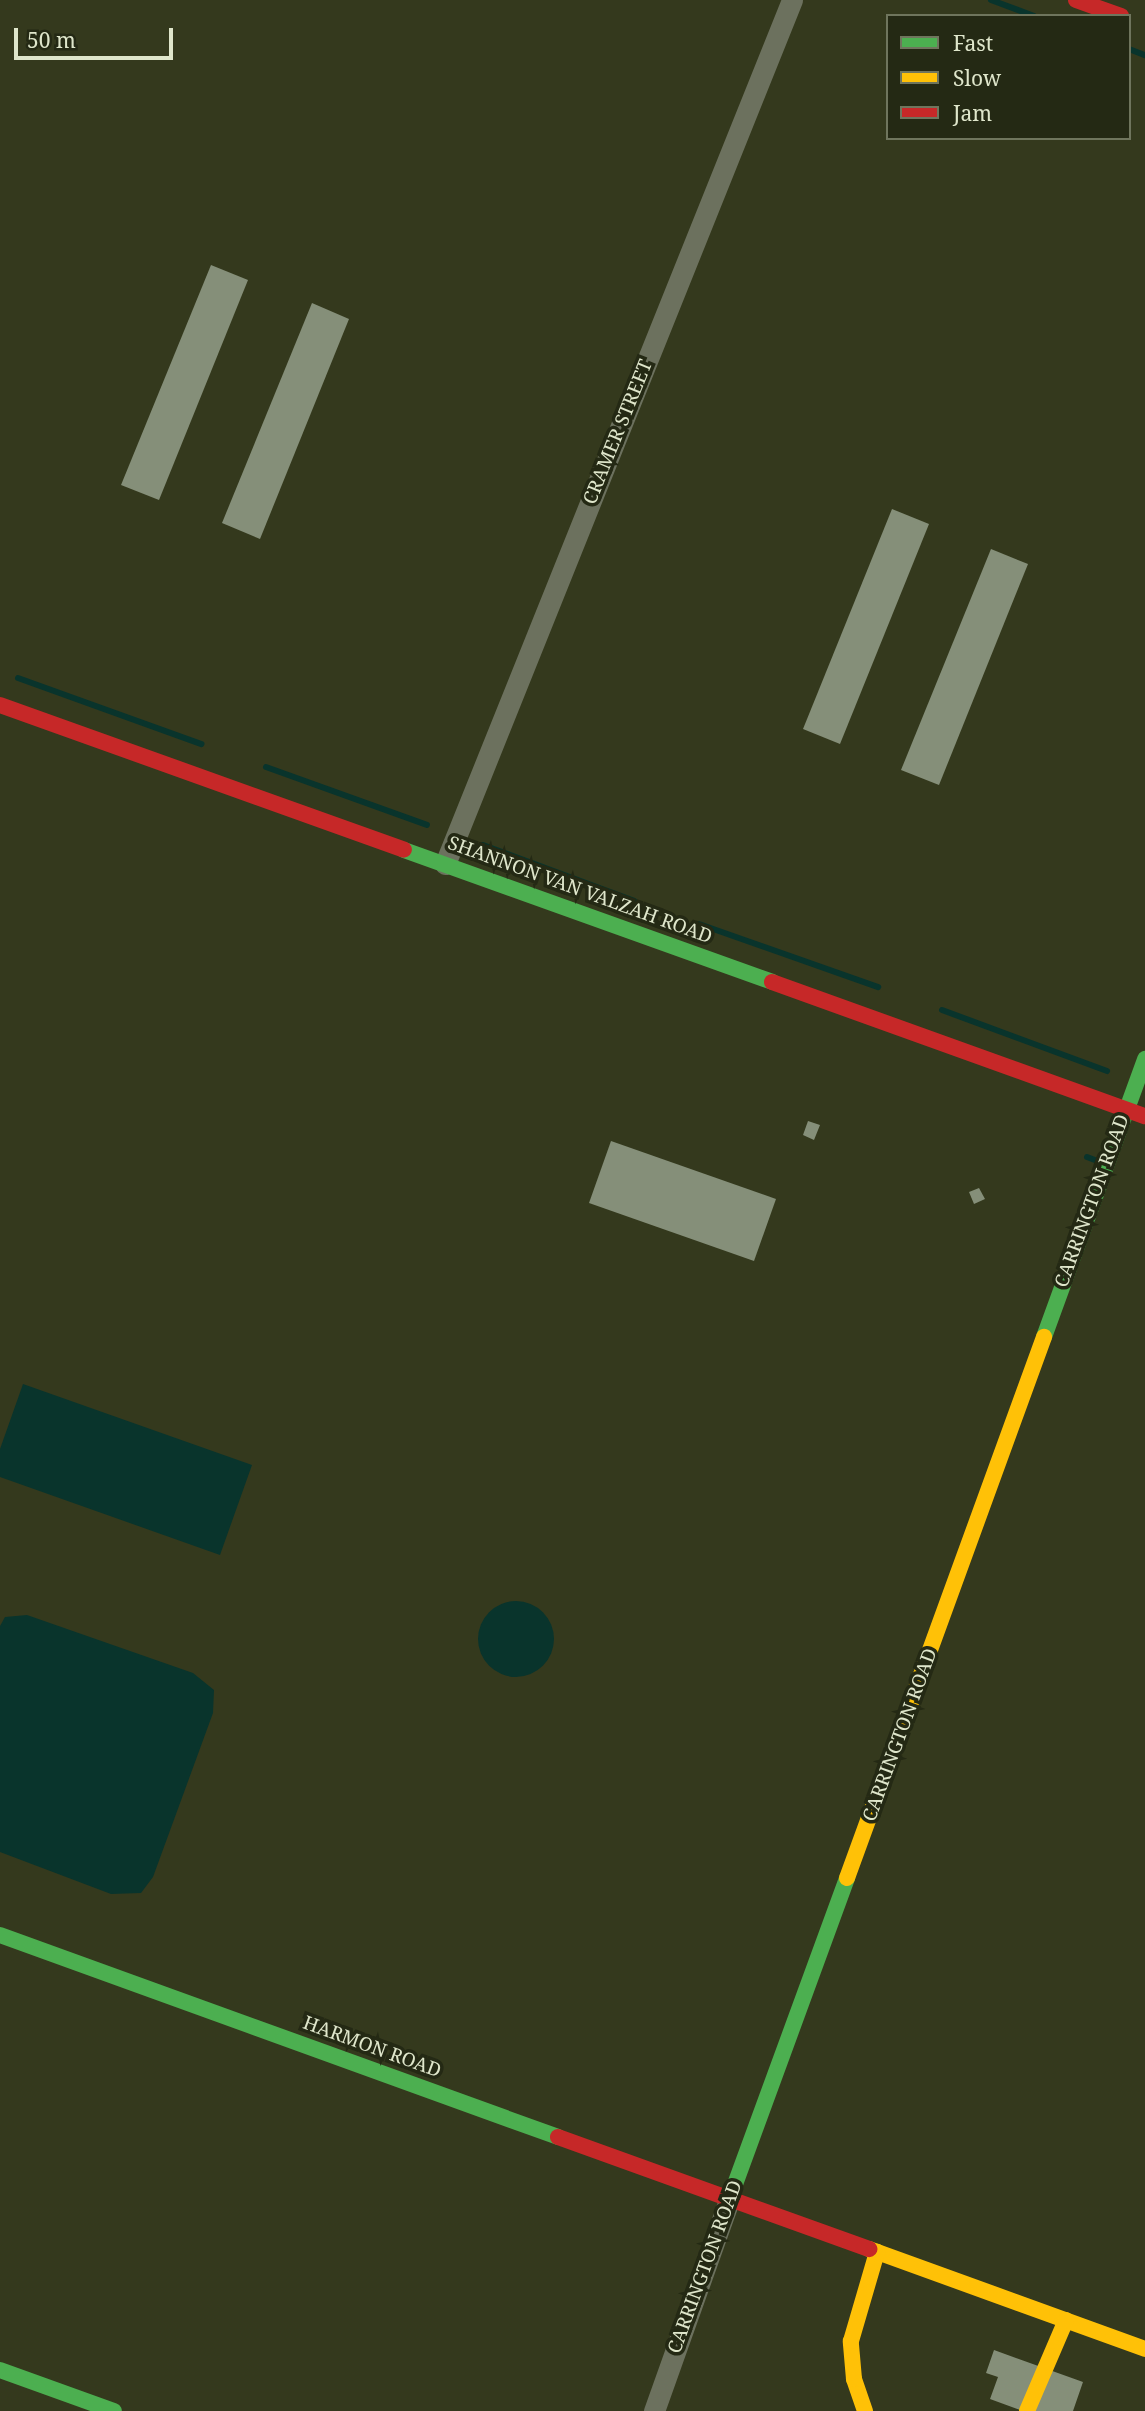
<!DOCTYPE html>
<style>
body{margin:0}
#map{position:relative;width:1145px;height:2411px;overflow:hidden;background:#34391d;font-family:"Noto Serif",serif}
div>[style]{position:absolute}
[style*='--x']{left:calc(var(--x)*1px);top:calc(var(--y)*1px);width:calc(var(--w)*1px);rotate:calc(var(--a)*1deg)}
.water>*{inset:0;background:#09342c}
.round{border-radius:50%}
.stream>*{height:6px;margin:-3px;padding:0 3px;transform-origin:3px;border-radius:3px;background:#09342c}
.building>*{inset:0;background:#858f79}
.street>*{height:21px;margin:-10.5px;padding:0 10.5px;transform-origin:10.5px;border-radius:10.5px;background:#6c715e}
.fast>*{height:16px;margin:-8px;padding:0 8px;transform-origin:8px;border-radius:8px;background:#4caf50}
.slow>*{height:16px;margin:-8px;padding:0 8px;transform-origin:8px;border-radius:8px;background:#ffc107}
.jam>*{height:16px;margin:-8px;padding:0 8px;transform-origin:8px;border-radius:8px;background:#c62828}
span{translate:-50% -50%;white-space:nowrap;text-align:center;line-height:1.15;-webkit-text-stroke:7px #242914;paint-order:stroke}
.street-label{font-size:19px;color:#dfe6cb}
.legend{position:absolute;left:886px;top:14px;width:245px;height:126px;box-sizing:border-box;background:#242914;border:2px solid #6f755d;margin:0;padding:9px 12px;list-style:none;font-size:21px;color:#dfe6cb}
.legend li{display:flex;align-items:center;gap:14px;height:35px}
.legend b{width:35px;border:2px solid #6f755d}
.scale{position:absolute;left:14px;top:28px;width:159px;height:32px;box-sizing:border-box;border:4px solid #dfe6cb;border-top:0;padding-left:9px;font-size:21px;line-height:24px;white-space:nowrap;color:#dfe6cb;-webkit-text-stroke:5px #242914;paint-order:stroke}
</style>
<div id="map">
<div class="water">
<div style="clip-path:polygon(23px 1384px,252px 1465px,220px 1555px,0 1477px,0 1449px)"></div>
<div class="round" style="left:478px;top:1601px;width:76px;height:76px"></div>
<div style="clip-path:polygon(27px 1615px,193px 1673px,214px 1690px,213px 1713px,153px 1877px,141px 1893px,111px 1894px,0 1852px,0 1626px,5px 1617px)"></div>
</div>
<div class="stream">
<div style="--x:991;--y:0;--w:46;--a:20.4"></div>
<div style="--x:1129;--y:49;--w:17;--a:21"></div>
<div style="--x:18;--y:678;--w:195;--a:19.8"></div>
<div style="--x:266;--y:767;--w:171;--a:19.8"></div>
<div style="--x:483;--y:845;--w:161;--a:20.3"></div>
<div style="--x:699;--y:924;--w:190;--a:19.4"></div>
<div style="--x:942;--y:1010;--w:176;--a:20.3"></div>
<div style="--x:1087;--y:1157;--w:14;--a:21"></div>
</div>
<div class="building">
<div style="clip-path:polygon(211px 265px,248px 280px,159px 500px,121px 485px)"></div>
<div style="clip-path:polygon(312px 303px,349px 319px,260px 539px,222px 523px)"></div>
<div style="clip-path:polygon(892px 509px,929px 524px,840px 744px,803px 729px)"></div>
<div style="clip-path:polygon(991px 549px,1028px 564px,939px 785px,901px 770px)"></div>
<div style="clip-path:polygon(808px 1121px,820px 1125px,814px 1140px,803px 1135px)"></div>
<div style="clip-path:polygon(611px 1141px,776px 1199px,754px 1261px,589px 1203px)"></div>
<div style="clip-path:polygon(979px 1188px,985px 1199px,974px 1204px,969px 1192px)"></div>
<div style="clip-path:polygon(994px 2350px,1083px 2382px,1073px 2411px,1023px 2411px,990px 2399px,998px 2377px,986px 2373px)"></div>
</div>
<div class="street">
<div style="--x:445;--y:864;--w:931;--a:-68.12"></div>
<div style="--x:654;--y:2411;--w:226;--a:-70.4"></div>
</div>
<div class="fast">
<div style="--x:404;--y:850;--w:391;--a:19.7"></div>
<div style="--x:1044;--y:1337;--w:296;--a:-70"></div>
<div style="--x:0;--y:1935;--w:593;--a:19.9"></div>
<div style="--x:730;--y:2198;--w:341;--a:-69.9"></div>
<div style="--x:0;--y:2370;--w:121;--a:19.8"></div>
</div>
<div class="slow">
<div style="--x:847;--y:1878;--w:576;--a:-69.99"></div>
<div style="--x:869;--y:2249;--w:294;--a:19.9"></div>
<div style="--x:865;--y:2411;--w:34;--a:-109"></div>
<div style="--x:854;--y:2379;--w:38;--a:-95"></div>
<div style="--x:851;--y:2341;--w:93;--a:-73.7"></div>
<div style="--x:1027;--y:2411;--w:99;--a:-66.8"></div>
</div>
<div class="jam">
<div style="--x:1076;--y:0;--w:48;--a:19.6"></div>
<div style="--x:0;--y:705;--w:429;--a:19.7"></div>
<div style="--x:772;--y:982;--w:396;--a:19.8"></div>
<div style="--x:558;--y:2137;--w:331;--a:19.8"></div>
</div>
<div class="street-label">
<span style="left:618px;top:432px;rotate:-68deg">CRAMER STREET</span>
<span style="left:580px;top:890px;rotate:20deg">SHANNON VAN VALZAH ROAD</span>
<span style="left:1092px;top:1201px;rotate:-70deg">CARRINGTON ROAD</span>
<span style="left:900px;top:1735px;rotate:-70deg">CARRINGTON ROAD</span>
<span style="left:372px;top:2047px;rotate:20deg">HARMON ROAD</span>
<span style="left:705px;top:2267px;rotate:-70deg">CARRINGTON ROAD</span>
</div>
<ul class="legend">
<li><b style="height:9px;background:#4caf50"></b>Fast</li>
<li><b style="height:9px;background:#ffc107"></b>Slow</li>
<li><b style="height:9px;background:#c62828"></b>Jam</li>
</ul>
<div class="scale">50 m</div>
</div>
